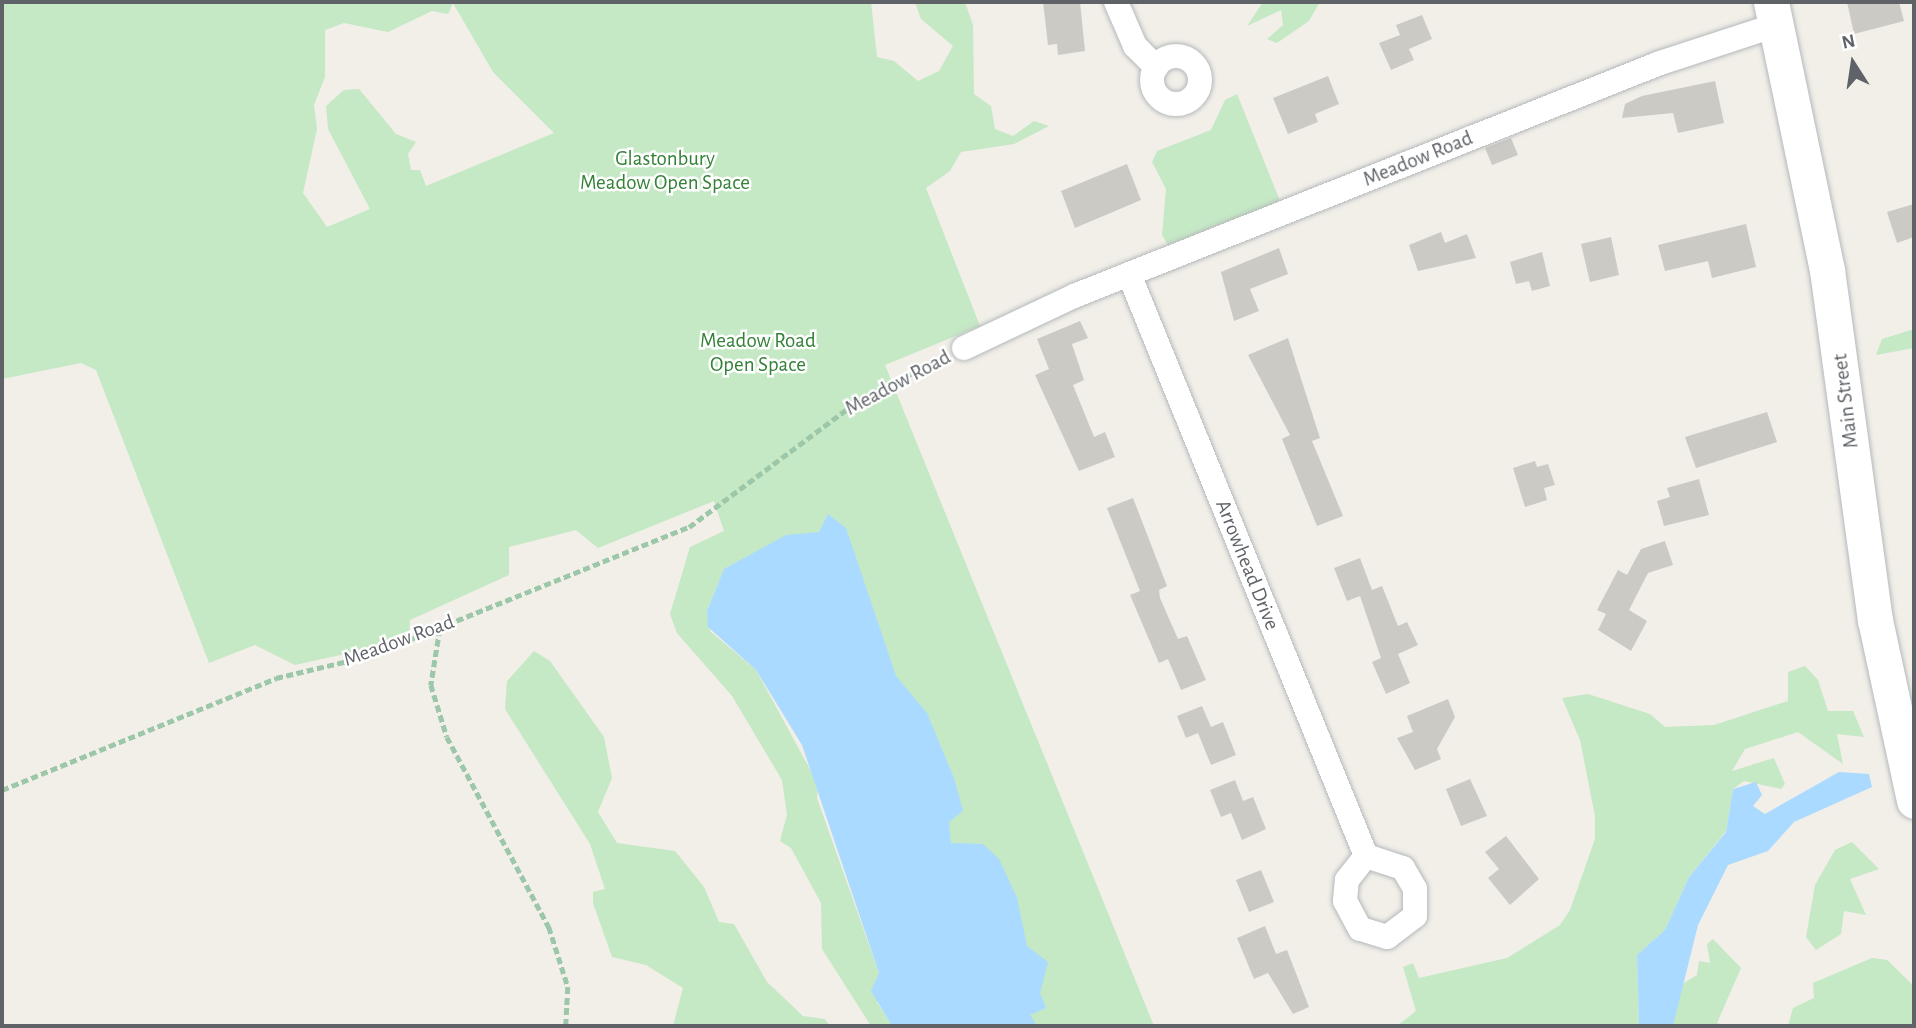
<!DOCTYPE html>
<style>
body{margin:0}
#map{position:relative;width:1916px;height:1028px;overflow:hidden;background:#f1efe8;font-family:"Alegreya Sans",sans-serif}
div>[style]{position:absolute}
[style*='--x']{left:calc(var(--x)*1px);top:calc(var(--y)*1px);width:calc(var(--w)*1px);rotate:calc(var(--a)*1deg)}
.green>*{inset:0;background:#c5e8c5}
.water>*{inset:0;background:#aadaff}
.building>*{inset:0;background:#cccac5}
.path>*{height:4.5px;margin-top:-2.25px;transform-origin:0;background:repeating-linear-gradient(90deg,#9cc7a9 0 7px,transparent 0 10.5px)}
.roads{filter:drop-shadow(0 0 2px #b5b8bc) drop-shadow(0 0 2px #b5b8bc)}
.street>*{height:24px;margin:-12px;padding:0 12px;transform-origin:12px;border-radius:12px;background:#fff}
.street>.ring{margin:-12px;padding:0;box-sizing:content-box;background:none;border:24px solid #fff;border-radius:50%}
.secondary>*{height:35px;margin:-17.5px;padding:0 17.5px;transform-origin:17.5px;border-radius:17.5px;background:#fff}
span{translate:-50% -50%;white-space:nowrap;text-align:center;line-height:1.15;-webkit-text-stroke:5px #fff;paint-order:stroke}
.park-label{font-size:21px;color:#348238}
.street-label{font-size:21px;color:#5f6368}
.frame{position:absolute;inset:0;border:4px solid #5f6368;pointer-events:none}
.north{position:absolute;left:1818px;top:28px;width:70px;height:70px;-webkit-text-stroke:5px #fff;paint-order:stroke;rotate:348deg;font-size:19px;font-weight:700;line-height:28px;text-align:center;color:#5f6368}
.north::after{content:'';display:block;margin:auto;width:24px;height:32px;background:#5f6368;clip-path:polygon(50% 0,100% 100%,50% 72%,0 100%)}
</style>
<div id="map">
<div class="green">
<div style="clip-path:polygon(evenodd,2px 2px,871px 2px,877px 57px,894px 61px,918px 81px,939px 71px,953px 46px,921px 19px,915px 2px,965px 2px,973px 25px,974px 94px,991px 106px,995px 129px,1013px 136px,1034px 121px,1049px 126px,1014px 144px,961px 152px,950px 171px,926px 188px,980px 326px,885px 365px,1154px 1026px,912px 1026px,803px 715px,724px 569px,707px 611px,710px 631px,756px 670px,818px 784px,817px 798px,879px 973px,877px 1002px,892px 1026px,871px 1026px,822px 949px,821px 903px,791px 848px,780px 841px,787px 815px,782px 780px,732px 696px,677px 633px,670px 614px,690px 547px,724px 531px,714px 501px,598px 548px,576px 530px,509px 547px,509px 575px,410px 620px,409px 635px,372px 648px,295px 665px,255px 645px,209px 663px,96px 370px,81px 363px,2px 379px,2px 2px,453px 3px,493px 72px,554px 133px,426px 186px,420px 170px,411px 170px,408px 154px,416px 142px,396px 134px,359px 89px,344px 90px,326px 106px,328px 129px,370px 209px,327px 227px,303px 193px,317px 129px,314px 105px,325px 77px,325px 30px,344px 23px,388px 32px,432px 11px,448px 14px,453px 3px)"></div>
<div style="clip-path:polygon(1263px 2px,1320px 2px,1309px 21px,1277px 43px,1267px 39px,1283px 25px,1281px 10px,1247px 26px)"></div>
<div style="clip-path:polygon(1237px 94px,1280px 201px,1168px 245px,1162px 235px,1166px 189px,1152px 162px,1157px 151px,1211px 130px,1225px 100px)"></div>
<div style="clip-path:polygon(1914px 329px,1914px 348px,1876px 355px,1882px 339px)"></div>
<div style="clip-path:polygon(534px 651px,550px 661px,604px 737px,612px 778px,598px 812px,617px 843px,675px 851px,704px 887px,719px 922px,734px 924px,767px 982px,803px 1016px,825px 1019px,830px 1026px,673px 1026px,683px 988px,646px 965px,612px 957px,593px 903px,593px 892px,605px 889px,590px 844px,505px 709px,507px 681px)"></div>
<div style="clip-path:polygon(1805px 666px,1818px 680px,1828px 711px,1853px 711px,1864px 737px,1837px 734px,1843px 764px,1798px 732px,1745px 749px,1732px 771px,1774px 758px,1785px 784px,1781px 789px,1744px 781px,1733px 789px,1726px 831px,1689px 877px,1665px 930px,1637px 955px,1639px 1026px,1397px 1026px,1416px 1011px,1403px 967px,1413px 963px,1419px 978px,1507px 958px,1560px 925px,1570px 910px,1595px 839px,1595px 816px,1580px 740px,1562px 698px,1588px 694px,1650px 714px,1665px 727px,1714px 725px,1788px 701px,1788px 672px)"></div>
<div style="clip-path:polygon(1852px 842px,1879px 869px,1850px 879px,1866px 915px,1844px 911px,1841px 934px,1816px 950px,1806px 937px,1815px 885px,1835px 850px)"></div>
<div style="clip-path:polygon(1713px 939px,1741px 968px,1717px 1023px,1728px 1026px,1673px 1026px,1682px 984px,1697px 975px,1699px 961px,1710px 963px,1707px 944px)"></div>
<div style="clip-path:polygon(1872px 958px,1887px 960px,1914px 986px,1914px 1026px,1788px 1026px,1793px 1008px,1814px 998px,1813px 983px)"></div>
</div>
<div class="water">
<div style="clip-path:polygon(828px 514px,846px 528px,896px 676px,927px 713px,954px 778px,963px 811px,949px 822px,951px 843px,983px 844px,999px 859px,1017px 898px,1027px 946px,1048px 962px,1040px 993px,1046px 1008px,1030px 1015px,1037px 1026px,892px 1026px,871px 991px,879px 973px,802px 745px,756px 670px,708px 627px,707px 611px,724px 569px,786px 535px,819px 532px)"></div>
<div style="clip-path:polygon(1839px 772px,1869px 774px,1872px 787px,1794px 822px,1768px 851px,1728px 865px,1698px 925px,1673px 1026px,1639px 1026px,1637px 955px,1665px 930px,1689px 877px,1726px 832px,1733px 789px,1756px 782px,1762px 795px,1753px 806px,1765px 814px)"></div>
</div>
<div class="building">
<div style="clip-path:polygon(1043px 2px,1080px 2px,1085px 51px,1058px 55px,1057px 44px,1048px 45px)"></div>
<div style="clip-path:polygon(1847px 2px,1899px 2px,1904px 21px,1854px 34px)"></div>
<div style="clip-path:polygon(1422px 15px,1432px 39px,1409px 49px,1414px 60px,1391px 70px,1379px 43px,1400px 35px,1396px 25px)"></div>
<div style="clip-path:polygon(1328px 76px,1339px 104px,1315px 114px,1318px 122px,1288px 134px,1273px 98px)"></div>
<div style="clip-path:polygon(1715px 81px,1724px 123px,1678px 133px,1673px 113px,1622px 118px,1625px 104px,1642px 96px)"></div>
<div style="clip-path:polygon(1511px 138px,1518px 155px,1492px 165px,1485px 148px)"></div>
<div style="clip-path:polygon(1127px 164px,1141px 200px,1075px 228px,1061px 191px)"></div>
<div style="clip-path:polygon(1914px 204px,1914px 237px,1897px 243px,1887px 212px)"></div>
<div style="clip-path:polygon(1746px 224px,1756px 267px,1712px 278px,1708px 261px,1665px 271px,1658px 245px)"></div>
<div style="clip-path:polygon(1441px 232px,1445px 243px,1467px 234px,1476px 258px,1418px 271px,1409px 245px)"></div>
<div style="clip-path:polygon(1611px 237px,1619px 275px,1590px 282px,1581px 244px)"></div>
<div style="clip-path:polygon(1279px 248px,1288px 274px,1250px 289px,1259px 311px,1234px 321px,1221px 272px)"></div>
<div style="clip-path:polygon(1542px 252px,1550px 286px,1532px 291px,1529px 281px,1516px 284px,1510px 262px)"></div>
<div style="clip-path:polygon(1080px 321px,1088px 338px,1072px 344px,1084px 380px,1073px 385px,1094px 437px,1105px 432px,1115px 457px,1079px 471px,1035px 375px,1049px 369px,1037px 339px)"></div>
<div style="clip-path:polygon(1288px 338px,1320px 438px,1312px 441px,1343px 516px,1317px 526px,1282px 439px,1290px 435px,1248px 355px)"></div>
<div style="clip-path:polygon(1767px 412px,1777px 442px,1696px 468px,1685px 437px)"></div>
<div style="clip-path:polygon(1535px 461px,1537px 467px,1548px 464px,1555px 485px,1544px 488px,1547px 500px,1525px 507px,1513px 468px)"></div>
<div style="clip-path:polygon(1699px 479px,1709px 515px,1664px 526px,1657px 501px,1670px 497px,1667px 488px)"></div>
<div style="clip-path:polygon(1133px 498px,1167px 586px,1159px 590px,1160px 598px,1178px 639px,1187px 636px,1206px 680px,1181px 690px,1168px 659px,1159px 663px,1130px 595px,1140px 591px,1107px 508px)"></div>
<div style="clip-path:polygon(1665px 541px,1673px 565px,1648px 573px,1629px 610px,1647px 621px,1631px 651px,1598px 630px,1606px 614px,1597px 610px,1618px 570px,1627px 575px,1641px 549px)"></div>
<div style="clip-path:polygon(1360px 558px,1372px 590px,1382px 586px,1398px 626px,1407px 622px,1418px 645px,1398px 654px,1410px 683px,1386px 694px,1372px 662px,1381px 658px,1360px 596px,1347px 601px,1334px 568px)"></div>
<div style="clip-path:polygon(1448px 699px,1455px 717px,1437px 749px,1441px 759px,1415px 770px,1397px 738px,1413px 732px,1407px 716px)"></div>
<div style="clip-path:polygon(1202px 706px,1211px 727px,1223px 722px,1236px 755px,1211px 765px,1198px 733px,1186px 738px,1177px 716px)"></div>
<div style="clip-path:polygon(1470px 779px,1487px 816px,1461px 826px,1446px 789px)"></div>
<div style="clip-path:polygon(1235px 780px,1243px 801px,1253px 797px,1266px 829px,1242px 840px,1231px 813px,1221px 817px,1210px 790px)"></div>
<div style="clip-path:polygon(1506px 836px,1539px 879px,1510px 905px,1488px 878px,1499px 869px,1485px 852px)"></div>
<div style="clip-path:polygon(1261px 870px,1274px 902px,1249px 912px,1236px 880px)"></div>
<div style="clip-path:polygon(1265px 926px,1276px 954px,1287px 950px,1309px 1007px,1293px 1014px,1268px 973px,1254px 979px,1237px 938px)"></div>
</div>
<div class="path">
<div style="--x:440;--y:629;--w:57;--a:99.1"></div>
<div style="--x:431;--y:685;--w:54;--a:72.9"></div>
<div style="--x:447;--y:737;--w:216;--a:61.8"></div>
<div style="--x:549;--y:927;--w:63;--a:72.4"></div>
<div style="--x:568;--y:987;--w:39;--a:93"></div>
<div style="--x:2;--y:790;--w:296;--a:-22.2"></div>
<div style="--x:276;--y:678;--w:96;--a:-13.3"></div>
<div style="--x:369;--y:656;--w:345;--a:-22"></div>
<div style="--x:689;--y:527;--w:216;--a:-36.7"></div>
<div style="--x:862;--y:398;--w:91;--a:-26"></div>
</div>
<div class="roads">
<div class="street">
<div style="--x:1116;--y:2;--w:48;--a:66.6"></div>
<div style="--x:1135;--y:46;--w:30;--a:45"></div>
<div class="ring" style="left:1152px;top:56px;width:24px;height:24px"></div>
<div style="--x:1129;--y:274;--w:628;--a:67.84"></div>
<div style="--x:964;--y:348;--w:122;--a:-25.3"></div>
<div style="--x:1074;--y:296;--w:631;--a:-21.68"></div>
<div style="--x:1660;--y:63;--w:122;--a:-18.1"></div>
<div style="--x:1366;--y:856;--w:39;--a:18"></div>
<div style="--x:1403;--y:868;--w:24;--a:60"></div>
<div style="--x:1415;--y:889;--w:27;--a:90"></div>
<div style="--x:1415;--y:916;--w:35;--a:143"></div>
<div style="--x:1387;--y:937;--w:28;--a:-163"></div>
<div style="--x:1360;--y:929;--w:32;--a:-118"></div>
<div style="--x:1345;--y:901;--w:21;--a:-85"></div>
<div style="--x:1347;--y:880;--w:31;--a:-52"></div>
</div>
<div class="secondary">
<div style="--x:1771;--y:2;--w:274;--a:78.2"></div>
<div style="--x:1827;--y:270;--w:353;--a:82.2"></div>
<div style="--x:1875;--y:620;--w:185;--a:77.8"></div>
</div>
</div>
<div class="park-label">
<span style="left:665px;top:171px">Glastonbury<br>Meadow Open Space</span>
<span style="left:758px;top:353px">Meadow Road<br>Open Space</span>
</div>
<div class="street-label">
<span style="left:1418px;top:159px;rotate:-22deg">Meadow Road</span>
<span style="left:898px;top:383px;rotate:-28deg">Meadow Road</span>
<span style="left:1846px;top:401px;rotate:-97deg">Main Street</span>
<span style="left:1247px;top:565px;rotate:68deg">Arrowhead Drive</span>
<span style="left:399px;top:641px;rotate:-20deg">Meadow Road</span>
</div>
<div class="frame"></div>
<div class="north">N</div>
</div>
